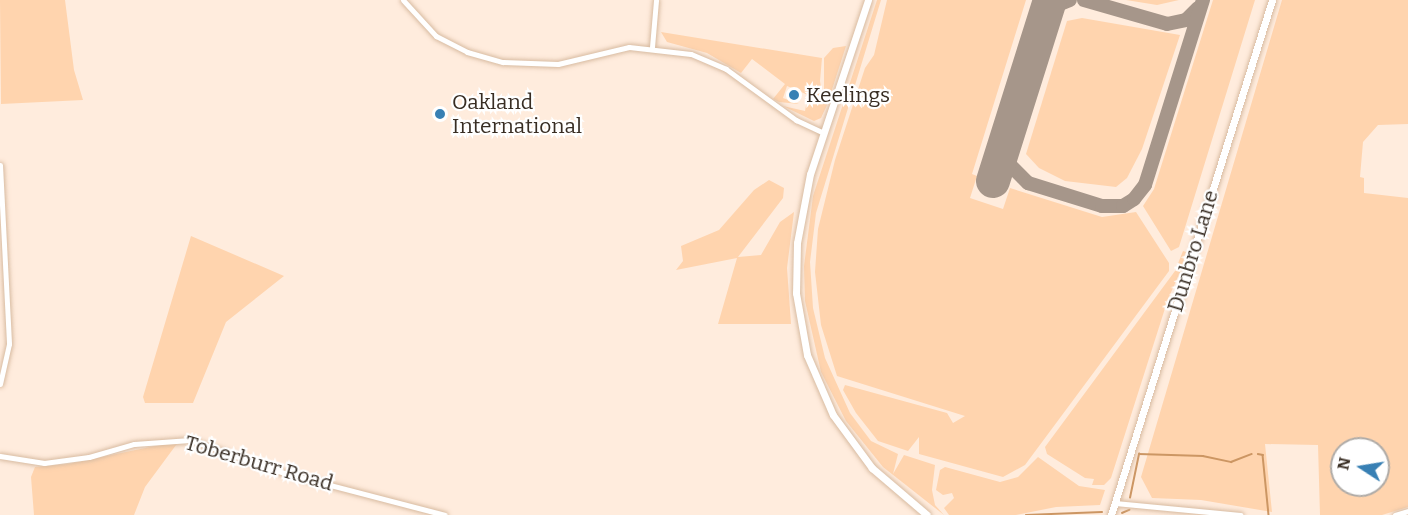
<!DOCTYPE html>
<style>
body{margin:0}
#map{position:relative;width:1408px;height:515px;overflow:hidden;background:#ffecdd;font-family:Bitter,serif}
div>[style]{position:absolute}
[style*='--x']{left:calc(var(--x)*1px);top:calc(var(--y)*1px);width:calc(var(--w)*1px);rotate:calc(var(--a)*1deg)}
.green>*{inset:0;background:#ffd4ae}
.stream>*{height:1.5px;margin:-0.75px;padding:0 0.75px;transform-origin:0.75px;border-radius:0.75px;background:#cc9663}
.taxiway>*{height:14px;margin:-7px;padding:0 7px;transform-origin:7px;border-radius:7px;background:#a6968a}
.runway>*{height:34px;margin:-17px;padding:0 17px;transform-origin:17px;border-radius:17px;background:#a6968a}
.roads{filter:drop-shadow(0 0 2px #d8bba1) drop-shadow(0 0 2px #d8bba1)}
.minor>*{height:5px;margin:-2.5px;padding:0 2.5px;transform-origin:2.5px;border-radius:2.5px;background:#fff}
.major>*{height:7px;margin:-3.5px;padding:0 3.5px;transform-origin:3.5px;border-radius:3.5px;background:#fff}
.dots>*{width:16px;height:16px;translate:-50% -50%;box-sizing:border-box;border:3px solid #fff;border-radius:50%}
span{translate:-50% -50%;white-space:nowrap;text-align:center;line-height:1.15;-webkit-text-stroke:4.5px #fff;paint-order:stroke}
.poi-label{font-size:21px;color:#382d23}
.left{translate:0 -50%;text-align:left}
.street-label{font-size:21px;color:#382d23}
.north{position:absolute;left:1330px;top:437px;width:60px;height:60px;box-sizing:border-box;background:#fff;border:2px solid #afaba7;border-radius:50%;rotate:282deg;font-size:16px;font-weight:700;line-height:24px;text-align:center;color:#382d23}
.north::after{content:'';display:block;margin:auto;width:21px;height:27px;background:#3880b4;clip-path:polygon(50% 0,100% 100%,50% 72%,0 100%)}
</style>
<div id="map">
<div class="green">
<div style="clip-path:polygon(0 0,65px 0,74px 70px,83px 100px,1px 104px)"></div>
<div style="clip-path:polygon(877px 0,881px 0,816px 213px,810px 262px,813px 308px,825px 358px,850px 413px,871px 441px,898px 454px,893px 474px,904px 455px,935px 465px,932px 490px,935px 505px,944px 515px,883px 467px,846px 421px,821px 372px,805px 301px,804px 266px,813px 196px)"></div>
<div style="clip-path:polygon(887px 0,1026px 0,972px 174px,977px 176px,970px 198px,1003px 209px,1010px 188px,1102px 217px,1136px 212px,1169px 263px,1169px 271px,1025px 465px,1003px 477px,919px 454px,919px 437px,908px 451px,878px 441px,856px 413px,843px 390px,845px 385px,947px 413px,953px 423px,965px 416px,837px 376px,821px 325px,815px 272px,818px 229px,835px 160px,865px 68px,874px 55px)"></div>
<div style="clip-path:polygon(1126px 0,1179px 0,1157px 5px)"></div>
<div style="clip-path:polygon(1213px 0,1255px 0,1179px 247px,1171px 251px,1143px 206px,1154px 189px)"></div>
<div style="clip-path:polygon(evenodd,1282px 0,1408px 0,1408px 124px,1378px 125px,1363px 142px,1360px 177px,1364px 178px,1364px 193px,1408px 198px,1408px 507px,1382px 515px,1320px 515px,1318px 445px,1265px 444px,1272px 512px,1201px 500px,1152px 498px,1141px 477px,1282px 0,1342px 449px,1378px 449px,1378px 485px,1342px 485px,1342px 449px)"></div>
<div style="clip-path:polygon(1082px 18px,1180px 35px,1142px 149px,1127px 178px,1116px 187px,1065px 181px,1039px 168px,1026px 154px,1067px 21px)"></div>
<div style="clip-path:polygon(661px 32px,822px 58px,820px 81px,824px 104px,824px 58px,833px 48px,846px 46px,827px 105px,821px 118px,814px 121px,783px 106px,805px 111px,808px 95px,787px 86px,783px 98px,799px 104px,779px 102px,773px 99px,785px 84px,752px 59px,741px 73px,707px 53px,667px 42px)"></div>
<div style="clip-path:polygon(769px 180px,784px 188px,783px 198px,738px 257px,761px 255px,780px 222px,794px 212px,787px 268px,791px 324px,718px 324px,737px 258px,676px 270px,683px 261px,681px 246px,719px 230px,754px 190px)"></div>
<div style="clip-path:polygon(191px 236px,284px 276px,226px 322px,193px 403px,145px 403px,143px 397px)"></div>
<div style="clip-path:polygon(1183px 251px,1186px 252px,1182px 268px,1168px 299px,1111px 478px,1104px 485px,1092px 485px,1094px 479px,1085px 478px,1047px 454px,1045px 447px,1175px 271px)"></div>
<div style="clip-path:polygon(179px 441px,145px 487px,134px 515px,34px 515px,31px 477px,35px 467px,68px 464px)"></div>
<div style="clip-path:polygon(1038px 457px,1079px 486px,1105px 490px,1100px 505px,1056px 507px,1016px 515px,949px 515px,944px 508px,954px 498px,952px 493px,943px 495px,936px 490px,940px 470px,945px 467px,1000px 482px,1018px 477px)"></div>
</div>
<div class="stream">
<div style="--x:1258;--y:454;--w:5;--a:11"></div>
<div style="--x:1263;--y:455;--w:60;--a:84.3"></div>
<div style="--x:1130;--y:498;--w:45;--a:-78.4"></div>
<div style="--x:1139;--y:454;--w:64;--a:1.8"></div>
<div style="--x:1203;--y:456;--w:29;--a:12"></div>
<div style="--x:1231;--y:462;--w:22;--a:-21"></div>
<div style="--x:1122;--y:513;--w:8;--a:-23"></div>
<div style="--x:1026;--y:515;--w:76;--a:-2.3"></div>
</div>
<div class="taxiway">
<div style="--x:1084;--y:0;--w:86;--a:16.1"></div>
<div style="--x:1167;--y:24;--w:19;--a:-12"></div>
<div style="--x:1186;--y:20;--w:17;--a:-45"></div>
<div style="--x:1042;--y:23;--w:21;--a:-53"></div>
<div style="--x:1055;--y:6;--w:16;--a:-22"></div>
<div style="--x:1007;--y:139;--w:23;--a:90"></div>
<div style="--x:1007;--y:162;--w:30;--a:45"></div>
<div style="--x:1028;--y:183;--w:77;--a:17.3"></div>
<div style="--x:1102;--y:206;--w:21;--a:0"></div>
<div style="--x:1123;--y:206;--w:13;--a:-32"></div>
<div style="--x:1134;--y:199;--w:18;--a:-52"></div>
<div style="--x:1145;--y:185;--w:194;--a:-72.6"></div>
</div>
<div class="runway">
<div style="--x:993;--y:181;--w:190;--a:-72.5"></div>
</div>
<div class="roads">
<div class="minor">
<div style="--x:403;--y:0;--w:49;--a:47.5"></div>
<div style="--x:436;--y:36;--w:35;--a:27"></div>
<div style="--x:467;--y:52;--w:37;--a:16"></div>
<div style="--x:503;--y:62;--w:55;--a:2.1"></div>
<div style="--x:558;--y:64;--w:73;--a:-13.5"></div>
<div style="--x:629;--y:47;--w:62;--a:6.4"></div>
<div style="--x:691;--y:54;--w:38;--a:23"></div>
<div style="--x:726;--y:69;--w:87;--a:36.1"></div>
<div style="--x:796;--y:120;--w:29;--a:25"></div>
<div style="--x:652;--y:47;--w:47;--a:-85.1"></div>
<div style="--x:0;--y:165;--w:179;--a:87.1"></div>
<div style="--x:9;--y:344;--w:41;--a:102.7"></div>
<div style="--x:0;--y:456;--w:45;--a:9"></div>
<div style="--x:44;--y:463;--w:45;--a:-7.6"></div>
<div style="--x:89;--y:457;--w:47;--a:-16.1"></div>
<div style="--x:134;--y:444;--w:56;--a:-4.1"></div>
<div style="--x:190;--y:440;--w:100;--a:19.3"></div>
<div style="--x:284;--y:473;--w:166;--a:14.6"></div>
<div style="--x:1115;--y:503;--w:126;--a:5.5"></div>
<div style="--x:1395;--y:515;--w:14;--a:-17"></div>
</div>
<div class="major">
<div style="--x:868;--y:0;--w:183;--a:108.4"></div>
<div style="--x:810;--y:174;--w:70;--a:100.7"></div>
<div style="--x:797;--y:243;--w:50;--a:91.1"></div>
<div style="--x:796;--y:293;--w:63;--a:79.9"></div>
<div style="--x:807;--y:355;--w:65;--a:66.6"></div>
<div style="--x:833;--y:415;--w:66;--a:53.7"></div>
<div style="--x:872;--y:468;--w:72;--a:40.5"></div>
<div style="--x:1111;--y:515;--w:540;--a:-72.64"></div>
</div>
</div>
<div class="dots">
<div style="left:794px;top:95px;background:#3880b4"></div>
<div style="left:440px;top:114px;background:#3880b4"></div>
</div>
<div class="poi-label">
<span class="left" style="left:806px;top:95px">Keelings</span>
<span class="left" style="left:452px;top:114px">Oakland<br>International</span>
</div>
<div class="street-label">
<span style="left:1193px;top:251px;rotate:-73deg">Dunbro Lane</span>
<span style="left:259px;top:463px;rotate:16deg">Toberburr Road</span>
</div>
<div class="north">N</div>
</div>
